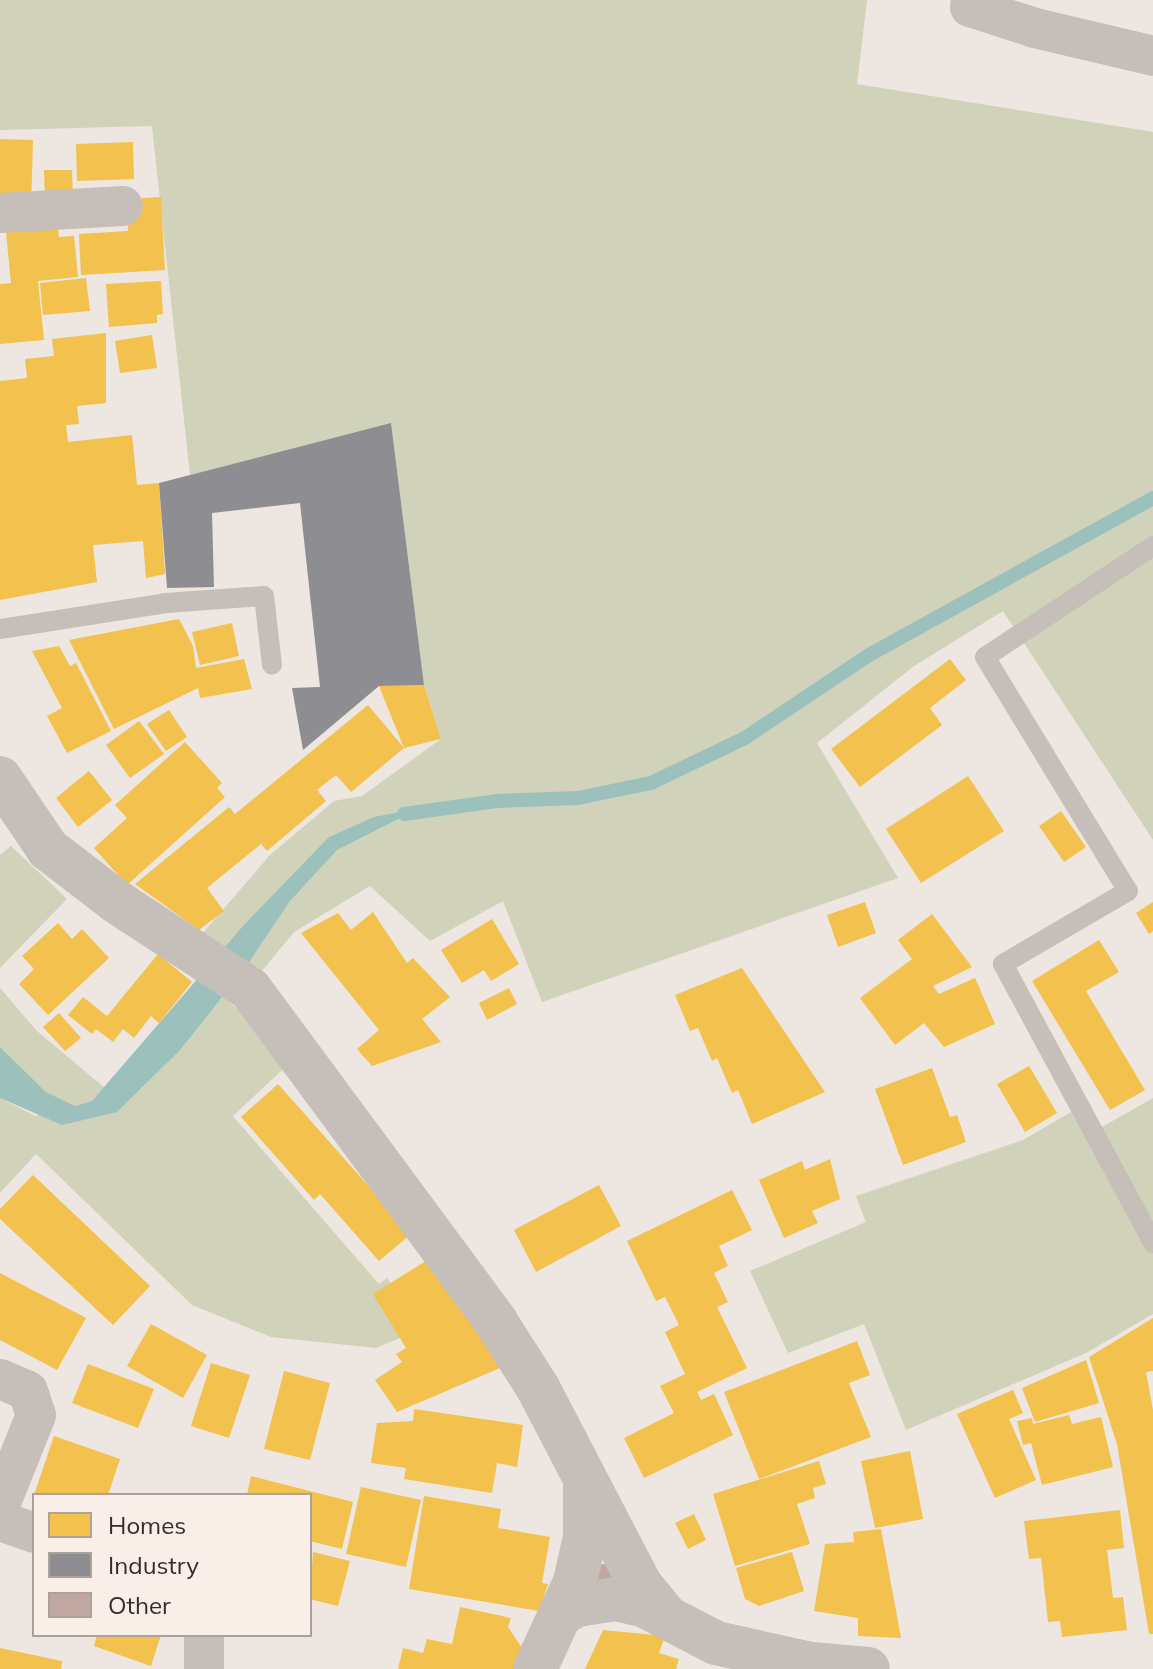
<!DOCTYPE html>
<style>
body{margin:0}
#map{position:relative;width:1153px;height:1669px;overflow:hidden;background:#ede6e1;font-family:Mulish,sans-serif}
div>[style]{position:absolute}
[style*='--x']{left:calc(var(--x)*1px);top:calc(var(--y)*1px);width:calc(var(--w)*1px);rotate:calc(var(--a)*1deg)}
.green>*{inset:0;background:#d1d2ba}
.water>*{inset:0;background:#9cc0bb}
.homes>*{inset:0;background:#f2c14e}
.industry>*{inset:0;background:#8d8d92}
.stream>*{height:14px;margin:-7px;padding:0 7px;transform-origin:7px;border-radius:7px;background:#9cc0bb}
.building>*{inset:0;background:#c1a7a2}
.service>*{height:20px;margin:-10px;padding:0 10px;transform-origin:10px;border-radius:10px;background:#c6beb9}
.minor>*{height:40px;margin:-20px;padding:0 20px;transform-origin:20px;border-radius:20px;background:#c6beb9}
.tertiary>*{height:44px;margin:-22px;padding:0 22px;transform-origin:22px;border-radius:22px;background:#c6beb9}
span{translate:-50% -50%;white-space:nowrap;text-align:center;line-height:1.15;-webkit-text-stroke:8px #faefe8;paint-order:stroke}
.legend{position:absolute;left:32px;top:1493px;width:280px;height:144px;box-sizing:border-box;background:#faefe8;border:2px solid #aca19b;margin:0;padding:10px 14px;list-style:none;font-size:24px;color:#372b28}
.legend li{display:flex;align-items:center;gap:16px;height:40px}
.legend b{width:40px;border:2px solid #aca19b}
</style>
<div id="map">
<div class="green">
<div style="clip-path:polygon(0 0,867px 0,857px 84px,1153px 132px,1153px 840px,1003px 611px,914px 666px,817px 743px,898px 878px,542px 1002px,503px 901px,430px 941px,370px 886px,294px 932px,261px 972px,202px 934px,270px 855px,334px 801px,362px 796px,441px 739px,424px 685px,391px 424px,190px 475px,152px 126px,0 130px)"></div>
<div style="clip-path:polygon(11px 846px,67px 899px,0 968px,0 855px)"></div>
<div style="clip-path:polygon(0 988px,37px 1031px,105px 1088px,92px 1101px,75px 1106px,46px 1092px,0 1047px)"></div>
<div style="clip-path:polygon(223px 997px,296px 1057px,233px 1116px,379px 1284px,387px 1278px,422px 1329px,376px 1348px,271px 1337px,192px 1305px,36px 1154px,0 1193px,0 1098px,35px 1116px,141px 1089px)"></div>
<div style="clip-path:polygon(1153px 1098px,1153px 1314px,1086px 1353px,906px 1430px,864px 1324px,788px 1353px,750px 1271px,866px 1222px,856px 1196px,1023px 1140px,1071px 1112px,1086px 1136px)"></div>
</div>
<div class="water">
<div style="clip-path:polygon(420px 808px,337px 850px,290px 901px,243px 971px,180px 1050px,117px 1112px,62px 1125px,0 1098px,0 1047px,46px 1092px,75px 1106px,92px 1101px,243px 926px,329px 837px,374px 817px)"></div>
</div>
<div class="homes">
<div style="clip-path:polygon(0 139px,33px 140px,31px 208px,0 207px)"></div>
<div style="clip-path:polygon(133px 142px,134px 179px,77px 181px,76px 144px)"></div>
<div style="clip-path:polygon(44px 170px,72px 170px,73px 198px,45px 200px)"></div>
<div style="clip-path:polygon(161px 197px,165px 270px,81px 275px,79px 234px,128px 231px,127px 199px)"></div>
<div style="clip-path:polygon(57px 218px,59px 237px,74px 236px,78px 277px,38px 281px,44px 340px,0 344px,0 284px,11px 283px,5px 222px)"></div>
<div style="clip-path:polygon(86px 278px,90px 311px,43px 315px,40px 283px)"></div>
<div style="clip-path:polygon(161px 281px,163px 314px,157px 315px,157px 323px,109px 327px,106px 284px)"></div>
<div style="clip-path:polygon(106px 333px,106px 403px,77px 406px,79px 424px,66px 425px,68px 442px,132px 435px,137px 485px,159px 483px,165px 574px,146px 578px,143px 541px,93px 545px,97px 582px,0 600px,0 381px,27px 378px,25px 359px,54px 356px,52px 339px)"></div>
<div style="clip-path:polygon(152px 335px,157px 368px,120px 373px,115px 341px)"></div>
<div style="clip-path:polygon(179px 619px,193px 646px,196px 668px,244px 659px,252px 689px,200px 698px,198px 688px,114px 729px,69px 640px)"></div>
<div style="clip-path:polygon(232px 623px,239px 656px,200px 665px,192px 632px)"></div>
<div style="clip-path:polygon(59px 646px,70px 666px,76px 663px,111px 731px,67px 753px,47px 716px,62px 708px,32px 651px)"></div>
<div style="clip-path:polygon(950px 659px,966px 680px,930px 708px,942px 725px,860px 787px,831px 749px)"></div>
<div style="clip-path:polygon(424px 685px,441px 739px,404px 748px,351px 792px,336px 775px,317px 790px,326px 801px,267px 851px,261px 844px,207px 888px,224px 911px,199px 930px,135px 884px,229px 807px,235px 814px,368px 705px,404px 748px,379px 686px)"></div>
<div style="clip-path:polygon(169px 710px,187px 737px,166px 751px,147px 724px)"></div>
<div style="clip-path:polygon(139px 721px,164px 754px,130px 778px,106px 745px)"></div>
<div style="clip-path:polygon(185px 742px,222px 783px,217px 788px,225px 797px,127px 885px,94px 848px,127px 818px,115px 805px)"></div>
<div style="clip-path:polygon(89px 771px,112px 800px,78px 827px,56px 798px)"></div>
<div style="clip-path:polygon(968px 776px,1004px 831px,921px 883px,886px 829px)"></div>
<div style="clip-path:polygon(1061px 811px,1086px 847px,1064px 862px,1039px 826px)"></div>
<div style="clip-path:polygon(865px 902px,876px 933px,838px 947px,827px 915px)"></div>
<div style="clip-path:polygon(1153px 902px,1153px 931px,1149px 934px,1136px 913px)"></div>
<div style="clip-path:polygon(373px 912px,407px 963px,413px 958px,450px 997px,422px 1019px,441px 1042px,372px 1066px,357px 1049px,379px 1030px,301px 933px,338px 913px,351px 930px)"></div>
<div style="clip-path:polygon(932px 914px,972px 967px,933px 986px,939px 994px,975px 978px,995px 1024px,944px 1047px,924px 1023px,895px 1045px,860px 998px,912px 959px,898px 940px)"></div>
<div style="clip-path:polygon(492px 919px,519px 964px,491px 981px,484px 970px,462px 983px,441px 950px)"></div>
<div style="clip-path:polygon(58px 923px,72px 939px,82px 929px,109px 958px,48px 1015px,19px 984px,34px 969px,22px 956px)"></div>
<div style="clip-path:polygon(1099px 940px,1119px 972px,1086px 991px,1145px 1090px,1110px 1110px,1032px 981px)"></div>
<div style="clip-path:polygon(158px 954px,192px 982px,159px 1023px,151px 1016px,134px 1038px,123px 1029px,113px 1042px,96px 1029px,92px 1034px,68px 1015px,83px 997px,107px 1016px)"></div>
<div style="clip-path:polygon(742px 968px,825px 1092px,752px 1124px,738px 1090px,732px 1093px,717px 1058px,712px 1061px,698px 1028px,690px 1031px,675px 995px)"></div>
<div style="clip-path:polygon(509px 988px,517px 1004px,487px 1020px,479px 1003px)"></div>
<div style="clip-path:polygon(59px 1013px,81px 1038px,65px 1051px,43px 1027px)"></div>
<div style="clip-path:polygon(1029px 1066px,1057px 1113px,1025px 1132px,997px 1084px)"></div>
<div style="clip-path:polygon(932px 1068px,950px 1117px,957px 1115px,966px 1142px,903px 1165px,875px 1089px)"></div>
<div style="clip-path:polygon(278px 1084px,411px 1234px,379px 1261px,320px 1194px,314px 1200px,241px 1117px)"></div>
<div style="clip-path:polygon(830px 1159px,840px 1199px,812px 1211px,818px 1223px,784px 1238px,759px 1180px,802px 1161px,805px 1170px)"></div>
<div style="clip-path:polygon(33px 1175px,150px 1286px,113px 1325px,0 1219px,0 1209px)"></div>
<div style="clip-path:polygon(599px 1185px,621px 1226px,536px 1272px,514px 1230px)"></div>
<div style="clip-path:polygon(732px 1190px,752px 1230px,719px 1246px,728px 1266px,714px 1273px,728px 1302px,717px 1307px,747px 1368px,697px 1392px,701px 1400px,714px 1394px,733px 1435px,644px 1478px,624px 1438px,674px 1413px,660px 1386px,685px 1374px,665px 1332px,679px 1325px,665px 1297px,656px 1301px,627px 1241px)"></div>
<div style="clip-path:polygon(429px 1259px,507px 1365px,397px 1412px,375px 1380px,402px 1362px,396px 1354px,406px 1348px,373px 1294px)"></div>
<div style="clip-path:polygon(0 1273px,86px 1318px,57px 1370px,0 1340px)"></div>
<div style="clip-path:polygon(1153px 1318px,1153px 1371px,1146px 1372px,1153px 1410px,1153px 1634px,1149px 1634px,1117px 1444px,1089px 1357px)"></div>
<div style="clip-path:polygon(151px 1324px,207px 1355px,183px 1398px,127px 1366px)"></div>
<div style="clip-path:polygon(857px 1341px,870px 1375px,849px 1383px,871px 1437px,759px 1479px,724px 1392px)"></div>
<div style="clip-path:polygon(1086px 1360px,1099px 1403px,1035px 1422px,1022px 1388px)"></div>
<div style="clip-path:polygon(211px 1363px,250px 1375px,229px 1438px,191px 1426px)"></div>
<div style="clip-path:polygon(88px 1364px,154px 1389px,138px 1428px,72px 1403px)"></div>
<div style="clip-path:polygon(284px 1371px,330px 1383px,310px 1460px,264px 1449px)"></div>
<div style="clip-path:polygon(1013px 1390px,1023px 1413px,1009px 1419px,1036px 1480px,995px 1498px,957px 1414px)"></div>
<div style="clip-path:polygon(414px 1409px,523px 1425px,517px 1467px,497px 1463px,492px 1493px,404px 1479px,406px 1468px,371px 1463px,377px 1423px,413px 1421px)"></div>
<div style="clip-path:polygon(1069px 1415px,1072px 1424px,1101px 1417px,1113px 1467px,1042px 1485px,1031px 1443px,1023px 1445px,1017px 1421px,1032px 1418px,1033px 1424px)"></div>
<div style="clip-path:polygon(54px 1436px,120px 1459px,108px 1495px,34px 1495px)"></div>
<div style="clip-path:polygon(910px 1451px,923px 1519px,875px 1528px,861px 1461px)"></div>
<div style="clip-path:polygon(819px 1461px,826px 1484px,813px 1488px,815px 1498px,797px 1504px,810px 1544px,735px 1566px,713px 1494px)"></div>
<div style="clip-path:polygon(251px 1476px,353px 1502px,342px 1549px,310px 1541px,310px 1495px,247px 1495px)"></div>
<div style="clip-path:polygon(361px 1487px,421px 1500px,406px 1567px,346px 1554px)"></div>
<div style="clip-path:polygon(424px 1496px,501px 1509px,498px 1528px,550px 1537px,542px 1583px,548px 1584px,539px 1611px,409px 1589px)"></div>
<div style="clip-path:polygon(1120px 1510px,1124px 1548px,1107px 1550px,1113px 1598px,1123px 1597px,1127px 1630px,1062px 1637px,1060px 1621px,1048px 1622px,1041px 1558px,1029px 1559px,1024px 1521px)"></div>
<div style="clip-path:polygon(694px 1514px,706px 1540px,688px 1549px,675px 1523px)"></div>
<div style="clip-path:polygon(881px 1529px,901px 1638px,858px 1636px,858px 1618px,814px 1611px,825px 1544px,854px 1542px,853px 1532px)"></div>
<div style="clip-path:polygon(313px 1552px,350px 1561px,338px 1606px,310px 1599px)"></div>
<div style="clip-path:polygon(792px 1552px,804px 1591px,759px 1606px,745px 1599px,736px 1568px)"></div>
<div style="clip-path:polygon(460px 1607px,511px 1618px,508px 1627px,528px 1657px,521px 1669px,398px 1669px,403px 1648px,423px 1653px,427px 1639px,452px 1644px)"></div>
<div style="clip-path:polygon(603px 1630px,665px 1636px,659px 1653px,679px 1659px,676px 1669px,585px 1669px)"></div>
<div style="clip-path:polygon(97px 1635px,161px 1635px,151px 1666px,94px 1646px)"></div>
<div style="clip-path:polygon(0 1648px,62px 1661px,61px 1669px,0 1669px)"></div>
</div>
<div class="industry">
<div style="clip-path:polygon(391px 423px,424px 685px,379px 686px,303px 750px,292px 688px,320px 687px,300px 503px,212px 513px,214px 587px,167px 588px,159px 483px)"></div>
</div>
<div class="stream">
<div style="--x:404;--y:814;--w:93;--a:-8"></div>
<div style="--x:496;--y:801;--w:82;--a:-2.1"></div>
<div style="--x:578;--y:798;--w:75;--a:-11.6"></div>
<div style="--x:651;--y:783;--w:104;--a:-25.6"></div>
<div style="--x:745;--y:738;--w:149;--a:-33.8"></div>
<div style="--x:869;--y:655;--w:325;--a:-28.9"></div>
</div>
<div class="building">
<div style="clip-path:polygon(614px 1562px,619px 1583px,598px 1587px,593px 1566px)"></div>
</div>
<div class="service">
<div style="--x:1153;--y:546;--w:201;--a:146.5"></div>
<div style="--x:985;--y:657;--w:274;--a:58.6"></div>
<div style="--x:1128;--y:891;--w:145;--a:149.7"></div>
<div style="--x:1003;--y:964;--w:317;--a:61.7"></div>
<div style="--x:0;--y:629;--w:168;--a:-8.9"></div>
<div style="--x:166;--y:603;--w:98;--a:-4.1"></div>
<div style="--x:264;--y:596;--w:69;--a:83.4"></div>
</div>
<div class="minor">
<div style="--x:971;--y:0;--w:7;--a:98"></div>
<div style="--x:970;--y:7;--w:68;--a:17.9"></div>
<div style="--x:1035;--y:28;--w:121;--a:13.3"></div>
<div style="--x:0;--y:213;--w:123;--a:-3.3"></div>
<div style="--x:0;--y:1379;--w:30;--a:23"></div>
<div style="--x:28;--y:1391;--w:25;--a:72"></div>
<div style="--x:36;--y:1415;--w:97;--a:111.8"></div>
<div style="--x:0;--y:1521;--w:36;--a:19"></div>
<div style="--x:204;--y:1669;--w:34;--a:-90"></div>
</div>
<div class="tertiary">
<div style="--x:0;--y:778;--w:86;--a:55.9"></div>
<div style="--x:48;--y:849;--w:87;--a:37.5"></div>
<div style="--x:117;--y:902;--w:159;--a:33.2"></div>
<div style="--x:250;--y:989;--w:414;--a:53.5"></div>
<div style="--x:496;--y:1322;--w:78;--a:57.5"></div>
<div style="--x:538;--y:1388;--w:221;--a:62.5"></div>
<div style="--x:640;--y:1584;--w:40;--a:51"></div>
<div style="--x:562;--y:1614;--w:17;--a:-31"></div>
<div style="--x:577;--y:1605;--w:39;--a:-9"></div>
<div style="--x:616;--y:1599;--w:28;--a:13"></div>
<div style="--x:643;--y:1605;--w:82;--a:27.5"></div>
<div style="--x:716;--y:1643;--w:97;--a:12.5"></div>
<div style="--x:811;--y:1664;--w:57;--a:5"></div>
<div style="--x:535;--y:1669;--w:96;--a:-65.3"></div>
<div style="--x:575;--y:1582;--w:46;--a:-77.5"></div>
<div style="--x:585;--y:1537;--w:50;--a:-90"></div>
</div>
<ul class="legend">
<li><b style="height:22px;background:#f2c14e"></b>Homes</li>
<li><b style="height:22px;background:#8d8d92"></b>Industry</li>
<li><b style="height:22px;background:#c1a7a2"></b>Other</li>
</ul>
</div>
